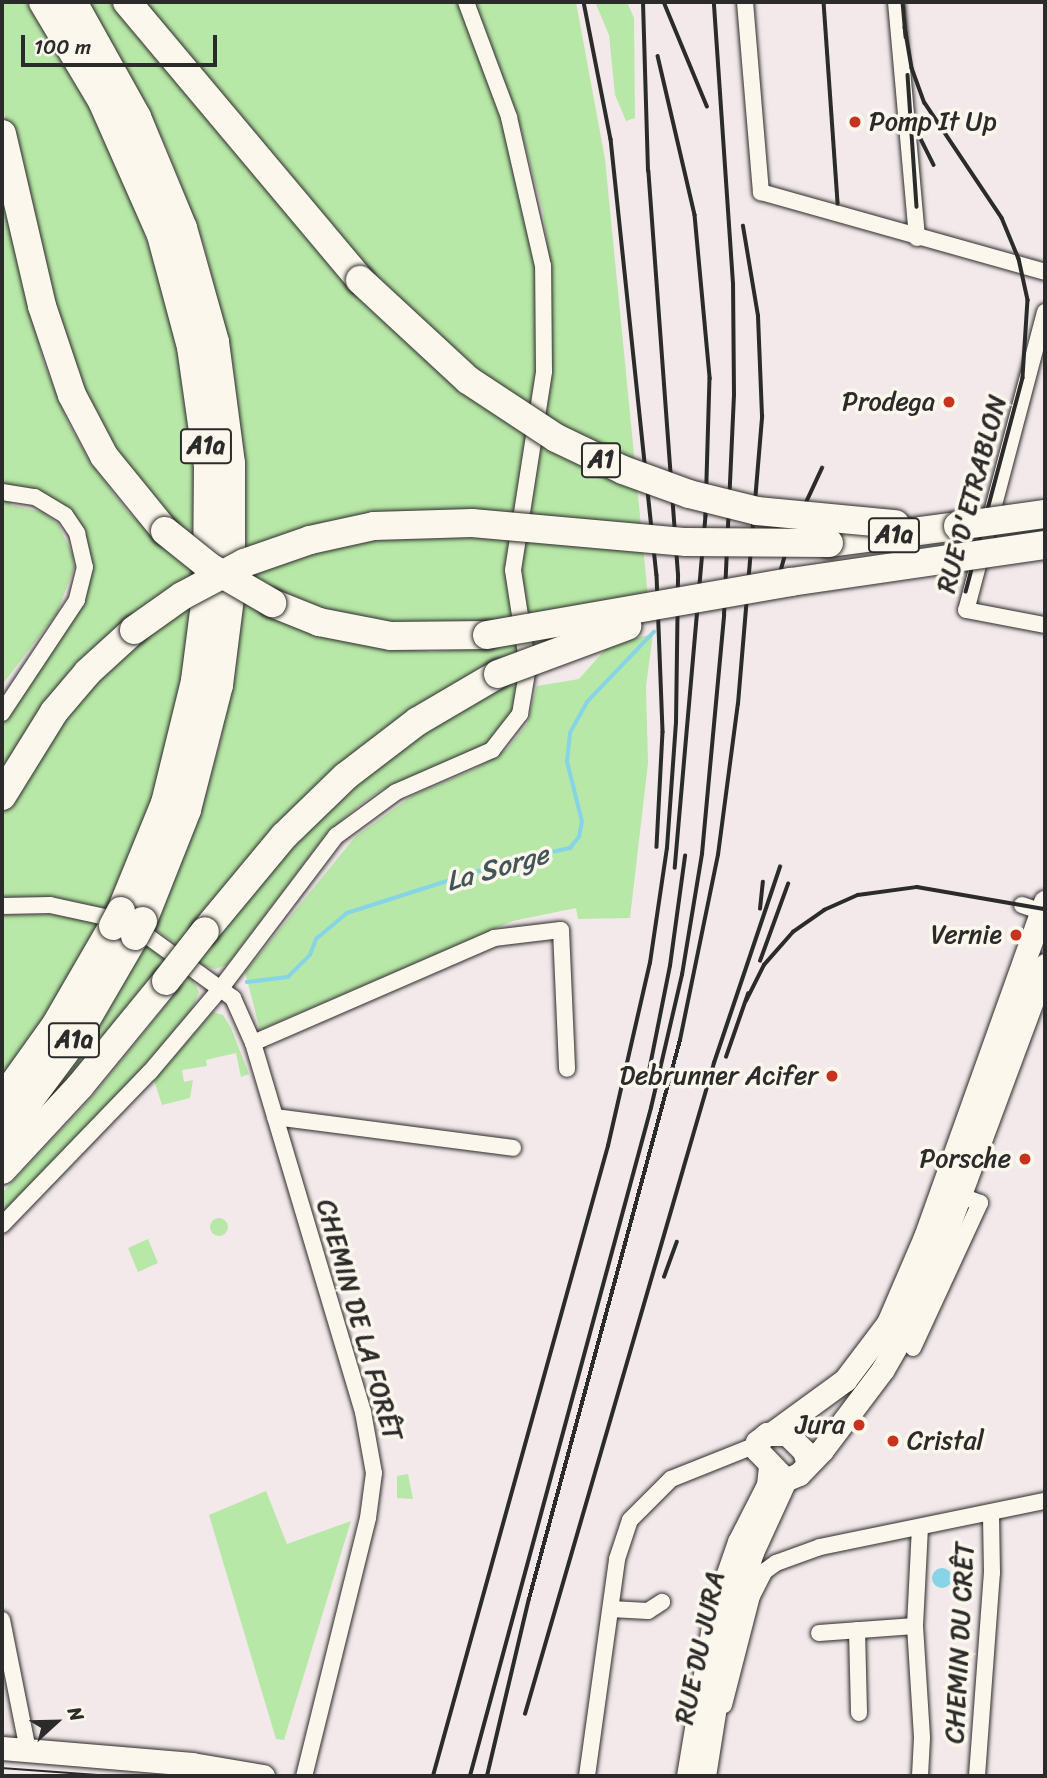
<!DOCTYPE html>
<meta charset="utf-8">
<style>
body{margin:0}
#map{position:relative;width:1047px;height:1778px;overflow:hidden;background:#f3e9ea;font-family:Sriracha,sans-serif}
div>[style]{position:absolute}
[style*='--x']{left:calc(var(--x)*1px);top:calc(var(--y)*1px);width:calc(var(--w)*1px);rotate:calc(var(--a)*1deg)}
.green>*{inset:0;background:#b8e8a7}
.round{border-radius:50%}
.water>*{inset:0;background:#86d4e5}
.stream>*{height:3.5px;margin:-1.75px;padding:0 1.75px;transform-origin:1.75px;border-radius:1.75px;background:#86d4e5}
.roads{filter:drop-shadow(0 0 2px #2b2b2b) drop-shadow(0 0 2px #2b2b2b)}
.street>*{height:16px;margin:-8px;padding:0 8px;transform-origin:8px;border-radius:8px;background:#fbf7ec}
.secondary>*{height:23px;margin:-11.5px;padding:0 11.5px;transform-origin:11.5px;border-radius:11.5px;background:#fbf7ec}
.highway>*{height:28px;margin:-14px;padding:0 14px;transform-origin:14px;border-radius:14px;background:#fbf7ec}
.tram>*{height:2px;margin:-1px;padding:0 1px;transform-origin:1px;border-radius:1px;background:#2b2b2b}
.rail>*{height:3.5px;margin:-1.75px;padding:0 1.75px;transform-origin:1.75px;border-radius:1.75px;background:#2b2b2b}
.bridges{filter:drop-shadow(0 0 2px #2b2b2b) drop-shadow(0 0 2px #2b2b2b)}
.highway-bridge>*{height:28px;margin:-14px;padding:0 14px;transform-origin:14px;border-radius:14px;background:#fbf7ec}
.dots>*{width:19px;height:19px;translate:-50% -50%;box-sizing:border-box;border:4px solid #fbf7ec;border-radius:50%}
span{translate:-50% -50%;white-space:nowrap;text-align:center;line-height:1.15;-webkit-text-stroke:7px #fbf7ec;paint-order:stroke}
.shield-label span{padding:2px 5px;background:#fbf7ec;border:2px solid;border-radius:5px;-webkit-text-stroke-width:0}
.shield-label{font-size:24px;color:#2b2b2b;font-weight:700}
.poi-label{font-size:26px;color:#2b2b2b}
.left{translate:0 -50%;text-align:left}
.right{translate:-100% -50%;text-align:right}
.street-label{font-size:26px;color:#2b2b2b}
.water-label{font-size:28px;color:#42555a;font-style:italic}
.frame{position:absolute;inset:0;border:4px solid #2b2b2b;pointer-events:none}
.north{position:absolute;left:21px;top:1687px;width:70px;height:70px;-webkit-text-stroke:5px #fbf7ec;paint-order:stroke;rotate:68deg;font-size:19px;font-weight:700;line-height:28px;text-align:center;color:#2b2b2b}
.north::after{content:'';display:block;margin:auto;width:24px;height:32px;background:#2b2b2b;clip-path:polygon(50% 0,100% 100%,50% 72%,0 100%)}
.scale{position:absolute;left:21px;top:35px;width:196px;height:32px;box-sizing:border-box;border:4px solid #2b2b2b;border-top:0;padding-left:9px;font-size:21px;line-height:24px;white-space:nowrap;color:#2b2b2b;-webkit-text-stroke:5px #fbf7ec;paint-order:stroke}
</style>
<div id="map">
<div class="green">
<div style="clip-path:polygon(2px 2px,26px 2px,76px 81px,127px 183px,168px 304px,191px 419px,197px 548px,109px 448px,63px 347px,2px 105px)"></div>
<div style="clip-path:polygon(86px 2px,117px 2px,260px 180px,530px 433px,507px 554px,514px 622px,453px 629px,332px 616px,246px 579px,246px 471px,232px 359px,204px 245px,166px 146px)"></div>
<div style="clip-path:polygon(145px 2px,459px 2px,502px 120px,537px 264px,540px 326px,535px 412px,473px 369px,372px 272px)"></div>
<div style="clip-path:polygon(475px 2px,576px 2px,605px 159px,648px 597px,527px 621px,519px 571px,520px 541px,552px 365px,550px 265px,543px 212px,517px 114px)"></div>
<div style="clip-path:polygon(595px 2px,627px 2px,634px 18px,635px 118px,626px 121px,615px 95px,609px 35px)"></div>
<div style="clip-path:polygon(2px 192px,43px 360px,68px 423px,90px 462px,127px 511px,202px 576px,49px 697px,2px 768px,2px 725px,80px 608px,91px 572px,83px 531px,12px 490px,11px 505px,42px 512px,58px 524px,73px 555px,74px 568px,57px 613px,2px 685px)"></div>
<div style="clip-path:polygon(194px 598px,184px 677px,154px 797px,108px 909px,54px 897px,2px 898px,2px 816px,17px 784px,87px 686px)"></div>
<div style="clip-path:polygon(244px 603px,281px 622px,370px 646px,433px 652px,516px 643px,518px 657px,473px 677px,181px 947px,153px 928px,196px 825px,220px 744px)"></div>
<div style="clip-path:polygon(653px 634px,646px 686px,648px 763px,630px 918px,578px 919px,576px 908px,513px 921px,260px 1030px,245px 972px,355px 837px,412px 796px,475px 769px,507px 749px,527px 724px,537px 686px,579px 679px,610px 644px)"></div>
<div style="clip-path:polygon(521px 674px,515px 709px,489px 743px,381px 790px,358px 806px,327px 833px,227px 965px,215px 969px,197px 964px,245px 898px,302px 834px,373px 767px,422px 731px)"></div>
<div style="clip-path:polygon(59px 914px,102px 922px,39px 1028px,2px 1080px,2px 915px)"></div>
<div style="clip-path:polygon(146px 942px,171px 959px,48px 1104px,97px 1030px)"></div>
<div style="clip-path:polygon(190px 975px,199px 992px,191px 1011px,98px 1118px,2px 1215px,2px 1193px,92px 1097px)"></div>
<div style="clip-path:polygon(213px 1012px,223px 1015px,231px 1028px,249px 1074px,241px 1077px,236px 1053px,206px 1060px,207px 1066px,182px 1070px,184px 1082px,193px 1080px,190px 1098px,162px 1105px,154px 1080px)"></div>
<div class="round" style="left:210px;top:1218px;width:18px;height:18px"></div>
<div style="clip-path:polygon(148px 1239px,158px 1263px,138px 1272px,128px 1248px)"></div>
<div style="clip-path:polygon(408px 1474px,413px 1499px,397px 1498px,397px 1476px)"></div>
<div style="clip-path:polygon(266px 1491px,287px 1544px,351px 1521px,284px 1740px,276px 1739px,209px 1515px)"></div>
</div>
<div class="water">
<div class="round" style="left:932px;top:1568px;width:20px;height:20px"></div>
</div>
<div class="stream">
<div style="--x:247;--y:982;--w:41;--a:-7"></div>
<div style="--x:288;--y:977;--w:31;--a:-45"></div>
<div style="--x:310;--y:955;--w:17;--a:-69"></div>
<div style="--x:316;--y:939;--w:40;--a:-40"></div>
<div style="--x:347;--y:913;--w:168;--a:-17.7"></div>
<div style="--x:507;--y:862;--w:65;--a:-12.5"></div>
<div style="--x:570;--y:848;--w:14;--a:-51"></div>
<div style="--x:579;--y:837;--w:15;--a:-79"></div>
<div style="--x:582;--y:822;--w:62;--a:-104"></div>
<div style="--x:567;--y:762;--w:29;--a:-84"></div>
<div style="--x:570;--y:733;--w:35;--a:-61"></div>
<div style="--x:587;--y:702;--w:97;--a:-46.3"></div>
</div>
<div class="roads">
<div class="street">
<div style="--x:745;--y:2;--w:191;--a:85.2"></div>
<div style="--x:761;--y:192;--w:295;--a:15.7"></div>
<div style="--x:896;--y:2;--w:237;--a:84.9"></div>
<div style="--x:1045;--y:312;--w:308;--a:104.8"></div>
<div style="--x:966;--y:610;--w:80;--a:10.8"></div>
<div style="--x:2;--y:492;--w:33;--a:9"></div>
<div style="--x:35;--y:497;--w:35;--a:31"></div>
<div style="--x:65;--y:515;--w:22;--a:56"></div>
<div style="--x:77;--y:533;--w:35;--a:77"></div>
<div style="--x:85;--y:567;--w:34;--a:104"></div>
<div style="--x:77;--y:600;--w:136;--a:123.6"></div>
<div style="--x:1022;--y:905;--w:21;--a:19"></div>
<div style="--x:2;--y:906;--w:48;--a:-1.2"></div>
<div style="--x:50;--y:905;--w:80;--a:12.3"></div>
<div style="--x:128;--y:922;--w:130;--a:35.9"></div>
<div style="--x:233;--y:998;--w:49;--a:66"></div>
<div style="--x:253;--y:1043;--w:385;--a:73.4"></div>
<div style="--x:363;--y:1412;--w:62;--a:79.8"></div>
<div style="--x:374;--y:1473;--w:45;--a:97.6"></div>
<div style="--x:368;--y:1518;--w:266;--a:103.9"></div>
<div style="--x:253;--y:1043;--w:263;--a:-23.5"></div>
<div style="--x:494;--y:938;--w:67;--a:-6.8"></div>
<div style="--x:561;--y:930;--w:139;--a:87.5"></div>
<div style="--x:275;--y:1117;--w:240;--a:7.4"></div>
<div style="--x:2;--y:1225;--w:213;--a:-46"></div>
<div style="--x:150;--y:1072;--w:110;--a:-49.8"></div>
<div style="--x:221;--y:988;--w:191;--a:-52.9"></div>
<div style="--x:336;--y:836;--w:74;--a:-36.3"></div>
<div style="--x:396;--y:792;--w:105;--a:-23.6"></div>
<div style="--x:492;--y:750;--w:46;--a:-52.1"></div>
<div style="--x:520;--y:714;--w:48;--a:-80.3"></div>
<div style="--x:528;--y:667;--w:98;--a:-98.8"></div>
<div style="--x:513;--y:570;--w:201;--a:-81.1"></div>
<div style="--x:544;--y:371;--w:105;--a:-90.5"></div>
<div style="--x:543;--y:266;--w:153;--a:-102.9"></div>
<div style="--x:509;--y:117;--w:123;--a:-110.5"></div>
<div style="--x:913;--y:1348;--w:160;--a:-65.2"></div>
<div style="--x:980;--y:1203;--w:19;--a:-159"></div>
<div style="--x:920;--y:1527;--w:99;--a:92.9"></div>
<div style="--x:915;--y:1626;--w:112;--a:86.4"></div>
<div style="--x:922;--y:1738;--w:38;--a:93"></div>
<div style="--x:611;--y:1609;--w:37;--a:3"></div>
<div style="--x:648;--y:1611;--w:17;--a:-33"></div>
<div style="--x:2;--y:1620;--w:133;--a:78.7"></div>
<div style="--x:857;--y:1630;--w:83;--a:88.6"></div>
<div style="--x:819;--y:1633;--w:96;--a:-4.2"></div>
<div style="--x:724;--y:1705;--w:113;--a:-75.6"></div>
<div style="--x:752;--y:1596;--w:28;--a:-63"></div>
<div style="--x:765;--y:1571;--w:14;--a:-36"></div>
<div style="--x:776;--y:1563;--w:47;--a:-20"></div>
<div style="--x:820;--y:1547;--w:230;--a:-11.6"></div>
<div style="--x:587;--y:1776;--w:219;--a:-82.1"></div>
<div style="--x:617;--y:1559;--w:41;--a:-71.6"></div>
<div style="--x:630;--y:1520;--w:58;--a:-45"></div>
<div style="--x:671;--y:1479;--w:92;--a:-21.8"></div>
<div style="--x:977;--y:1776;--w:204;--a:-85.8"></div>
<div style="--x:992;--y:1573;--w:59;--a:-91"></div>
</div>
<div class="secondary">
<div style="--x:775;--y:1431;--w:87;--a:-36.1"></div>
<div style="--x:845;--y:1380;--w:71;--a:-53"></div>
<div style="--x:888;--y:1323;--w:94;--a:-66.7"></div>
<div style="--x:925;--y:1237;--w:356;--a:-70.3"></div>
<div style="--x:781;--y:1475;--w:35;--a:-134"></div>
<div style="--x:757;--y:1450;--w:8;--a:-90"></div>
<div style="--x:757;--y:1442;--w:13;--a:-39"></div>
<div style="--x:767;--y:1434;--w:20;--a:0"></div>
<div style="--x:787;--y:1434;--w:24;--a:45"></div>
<div style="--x:804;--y:1451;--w:10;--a:73"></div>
<div style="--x:2;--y:1748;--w:191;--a:4.8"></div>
<div style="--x:192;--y:1764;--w:72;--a:9.6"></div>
<div style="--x:688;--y:1776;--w:170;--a:-80.5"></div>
<div style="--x:716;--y:1608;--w:70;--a:-70.8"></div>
<div style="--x:739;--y:1542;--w:64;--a:-63"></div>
<div style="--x:768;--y:1485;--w:19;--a:-84"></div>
<div style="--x:704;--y:1776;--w:147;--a:-81"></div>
<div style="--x:727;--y:1631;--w:83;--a:-72.4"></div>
<div style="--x:752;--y:1552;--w:79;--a:-65.4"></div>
<div style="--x:785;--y:1480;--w:15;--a:-23"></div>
<div style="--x:799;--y:1474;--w:33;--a:-46"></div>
<div style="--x:822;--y:1450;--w:101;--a:-53"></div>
<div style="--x:883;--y:1369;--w:68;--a:-60"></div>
<div style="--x:917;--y:1310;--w:368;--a:-69.6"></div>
</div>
<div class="highway">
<div style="--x:43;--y:2;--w:115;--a:59.2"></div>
<div style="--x:102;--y:101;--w:146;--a:66.2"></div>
<div style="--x:161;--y:235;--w:116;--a:75"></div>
<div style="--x:191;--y:347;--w:120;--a:81.9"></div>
<div style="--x:208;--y:466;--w:122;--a:90.5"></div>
<div style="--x:207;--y:588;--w:94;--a:97.4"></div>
<div style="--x:195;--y:681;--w:126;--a:103.8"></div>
<div style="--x:165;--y:803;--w:117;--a:112.2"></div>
<div style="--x:73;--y:2;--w:132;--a:60.9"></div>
<div style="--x:137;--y:117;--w:120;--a:67.5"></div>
<div style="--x:183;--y:228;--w:118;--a:74.3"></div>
<div style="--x:215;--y:342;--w:123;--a:82.5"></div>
<div style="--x:231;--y:464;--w:126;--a:90"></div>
<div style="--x:231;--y:590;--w:96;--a:97.2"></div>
<div style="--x:219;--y:685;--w:129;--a:104.4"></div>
<div style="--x:187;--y:810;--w:119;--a:111.6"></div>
<div style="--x:127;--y:2;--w:363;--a:50"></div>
<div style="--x:2;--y:134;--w:177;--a:76.9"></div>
<div style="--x:42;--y:306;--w:94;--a:71.4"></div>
<div style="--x:72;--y:395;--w:69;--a:62.3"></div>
<div style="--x:104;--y:456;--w:97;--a:50.9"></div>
<div style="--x:829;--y:543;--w:130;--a:-7.5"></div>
<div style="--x:272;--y:603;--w:51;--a:22"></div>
<div style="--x:319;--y:622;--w:73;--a:11"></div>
<div style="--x:391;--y:636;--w:96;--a:-0.6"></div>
<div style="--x:2;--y:796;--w:99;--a:-58.2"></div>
<div style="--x:54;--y:712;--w:52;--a:-49.6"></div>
<div style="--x:88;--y:672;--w:62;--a:-42.4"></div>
<div style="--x:205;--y:931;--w:124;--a:-50.3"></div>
<div style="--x:284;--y:836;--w:86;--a:-44.1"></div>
<div style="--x:346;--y:776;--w:91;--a:-37.4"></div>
<div style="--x:418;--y:721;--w:93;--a:-30.4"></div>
<div style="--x:2;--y:1100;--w:91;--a:-54.4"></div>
<div style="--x:55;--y:1026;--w:116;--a:-59.9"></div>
<div style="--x:2;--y:1137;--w:122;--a:-53.3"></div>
<div style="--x:75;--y:1039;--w:119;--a:-59.8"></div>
<div style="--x:2;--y:1170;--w:115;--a:-47.1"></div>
<div style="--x:80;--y:1086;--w:136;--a:-50.7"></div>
</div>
</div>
<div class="tram">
<div style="--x:2;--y:1768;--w:109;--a:4.2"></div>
</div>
<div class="rail">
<div style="--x:584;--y:2;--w:140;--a:78.9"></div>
<div style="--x:611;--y:139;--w:438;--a:84"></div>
<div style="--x:657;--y:575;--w:157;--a:87.8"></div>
<div style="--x:663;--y:732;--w:115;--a:93"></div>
<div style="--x:664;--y:2;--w:113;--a:67.5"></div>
<div style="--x:824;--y:2;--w:202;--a:86"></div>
<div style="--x:903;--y:2;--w:35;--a:85"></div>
<div style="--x:905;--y:27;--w:42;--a:80.3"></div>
<div style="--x:912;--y:68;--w:37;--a:70"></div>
<div style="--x:925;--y:103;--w:138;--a:56.2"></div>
<div style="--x:1002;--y:218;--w:44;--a:67.5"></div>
<div style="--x:1019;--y:259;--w:42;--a:77.6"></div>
<div style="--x:1028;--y:300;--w:78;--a:93.7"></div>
<div style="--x:1023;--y:378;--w:221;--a:104.9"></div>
<div style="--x:658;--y:56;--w:163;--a:76.9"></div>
<div style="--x:695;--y:215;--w:164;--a:84.7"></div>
<div style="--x:710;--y:378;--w:138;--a:91.7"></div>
<div style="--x:706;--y:516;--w:353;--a:95"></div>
<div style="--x:908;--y:75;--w:132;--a:86.1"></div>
<div style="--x:916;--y:129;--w:40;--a:63.4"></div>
<div style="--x:775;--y:591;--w:56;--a:-74.5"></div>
<div style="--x:790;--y:537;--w:76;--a:-65.1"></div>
<div style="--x:760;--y:909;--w:27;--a:-84"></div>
<div style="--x:760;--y:961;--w:82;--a:-70"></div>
<div style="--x:746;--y:1001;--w:40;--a:-63.4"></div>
<div style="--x:764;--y:965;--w:44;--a:-48.7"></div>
<div style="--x:793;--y:932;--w:38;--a:-35"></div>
<div style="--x:824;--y:910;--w:37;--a:-24"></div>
<div style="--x:858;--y:895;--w:60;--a:-7.7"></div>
<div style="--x:917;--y:887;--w:130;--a:9.8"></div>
<div style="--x:726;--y:1057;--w:67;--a:-70.8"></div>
<div style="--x:648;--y:1076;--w:112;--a:-78.7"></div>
<div style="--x:670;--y:966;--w:111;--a:-82.2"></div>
<div style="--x:664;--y:1277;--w:37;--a:-70"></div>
<div style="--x:525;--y:1714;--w:678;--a:-73.81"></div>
<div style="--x:714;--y:1063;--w:207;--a:-71.4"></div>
<div style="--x:433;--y:1776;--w:654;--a:-74.48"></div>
<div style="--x:608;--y:1146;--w:188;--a:-77.1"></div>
<div style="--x:650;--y:963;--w:116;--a:-81.6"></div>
<div style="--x:667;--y:848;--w:125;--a:-85.9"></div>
<div style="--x:676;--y:723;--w:148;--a:-89.2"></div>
<div style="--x:678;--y:575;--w:405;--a:-94.2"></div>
<div style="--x:648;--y:171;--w:169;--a:-91.7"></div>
<div style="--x:470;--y:1776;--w:692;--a:-74.84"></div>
<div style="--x:651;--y:1108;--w:137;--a:-76.9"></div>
<div style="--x:682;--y:975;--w:123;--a:-80.6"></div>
<div style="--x:702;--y:854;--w:240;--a:-84.7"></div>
<div style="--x:724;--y:615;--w:220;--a:-87.4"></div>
<div style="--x:734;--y:395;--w:111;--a:-90.5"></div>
<div style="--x:733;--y:284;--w:283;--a:-93.9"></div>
<div style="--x:487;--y:1776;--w:182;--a:-76.7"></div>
<div style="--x:529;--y:1599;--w:579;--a:-74.88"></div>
<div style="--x:680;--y:1040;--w:189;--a:-78.4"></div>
<div style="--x:718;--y:855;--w:152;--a:-82.5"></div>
<div style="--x:738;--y:704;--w:289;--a:-85.2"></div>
<div style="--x:762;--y:416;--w:100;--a:-92.3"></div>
<div style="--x:758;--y:316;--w:91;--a:-99.5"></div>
</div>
<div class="bridges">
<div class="highway-bridge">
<div style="--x:360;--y:280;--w:147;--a:42.8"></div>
<div style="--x:468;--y:380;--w:105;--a:33.4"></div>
<div style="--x:556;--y:438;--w:74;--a:25.5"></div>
<div style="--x:623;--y:470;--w:70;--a:20"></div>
<div style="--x:689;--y:494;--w:70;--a:14"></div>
<div style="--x:757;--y:511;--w:139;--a:5.4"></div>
<div style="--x:958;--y:526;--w:88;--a:-7.9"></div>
<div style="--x:165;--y:531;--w:58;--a:38.7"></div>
<div style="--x:210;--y:567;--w:72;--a:30.1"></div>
<div style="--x:134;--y:630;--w:59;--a:-35.3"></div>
<div style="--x:182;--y:596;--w:70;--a:-28"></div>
<div style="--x:244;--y:563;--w:70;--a:-19.2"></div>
<div style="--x:310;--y:540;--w:66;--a:-12.3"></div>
<div style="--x:374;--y:526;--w:98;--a:-1.8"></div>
<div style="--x:472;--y:523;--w:215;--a:5.1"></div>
<div style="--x:686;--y:542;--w:143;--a:0.4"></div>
<div style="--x:487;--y:635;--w:309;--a:-9.9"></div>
<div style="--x:791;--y:582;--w:257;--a:-8.3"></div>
<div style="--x:498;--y:674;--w:138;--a:-20.4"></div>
<div style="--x:113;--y:926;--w:17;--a:-62"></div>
<div style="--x:135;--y:936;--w:17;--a:-62"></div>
<div style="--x:166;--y:981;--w:63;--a:-52"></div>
</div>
</div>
<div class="dots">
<div style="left:855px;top:122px;background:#c8321e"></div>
<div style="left:949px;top:402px;background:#c8321e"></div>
<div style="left:1016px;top:935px;background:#c8321e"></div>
<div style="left:832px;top:1076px;background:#c8321e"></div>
<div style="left:1025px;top:1159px;background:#c8321e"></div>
<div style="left:859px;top:1425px;background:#c8321e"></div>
<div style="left:893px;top:1441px;background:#c8321e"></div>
</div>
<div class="shield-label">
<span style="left:206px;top:446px">A1a</span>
<span style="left:601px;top:460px">A1</span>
<span style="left:894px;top:535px">A1a</span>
<span style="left:74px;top:1040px">A1a</span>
</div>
<div class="poi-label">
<span class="left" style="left:869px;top:122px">Pomp It Up</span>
<span class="right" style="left:935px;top:402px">Prodega</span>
<span class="right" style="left:1002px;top:935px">Vernie</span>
<span class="right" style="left:818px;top:1076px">Debrunner Acifer</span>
<span class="right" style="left:1011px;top:1159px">Porsche</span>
<span class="right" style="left:845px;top:1425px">Jura</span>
<span class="left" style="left:907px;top:1441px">Cristal</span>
</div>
<div class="street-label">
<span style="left:972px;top:494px;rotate:-75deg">RUE D'ETRABLON</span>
<span style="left:359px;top:1320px;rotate:74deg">CHEMIN DE LA FORÊT</span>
<span style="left:960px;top:1643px;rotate:-87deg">CHEMIN DU CRÊT</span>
<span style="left:700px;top:1648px;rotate:-78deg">RUE DU JURA</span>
</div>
<div class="water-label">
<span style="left:497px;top:868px;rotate:-16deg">La Sorge</span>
</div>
<div class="frame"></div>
<div class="north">N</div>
<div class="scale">100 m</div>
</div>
